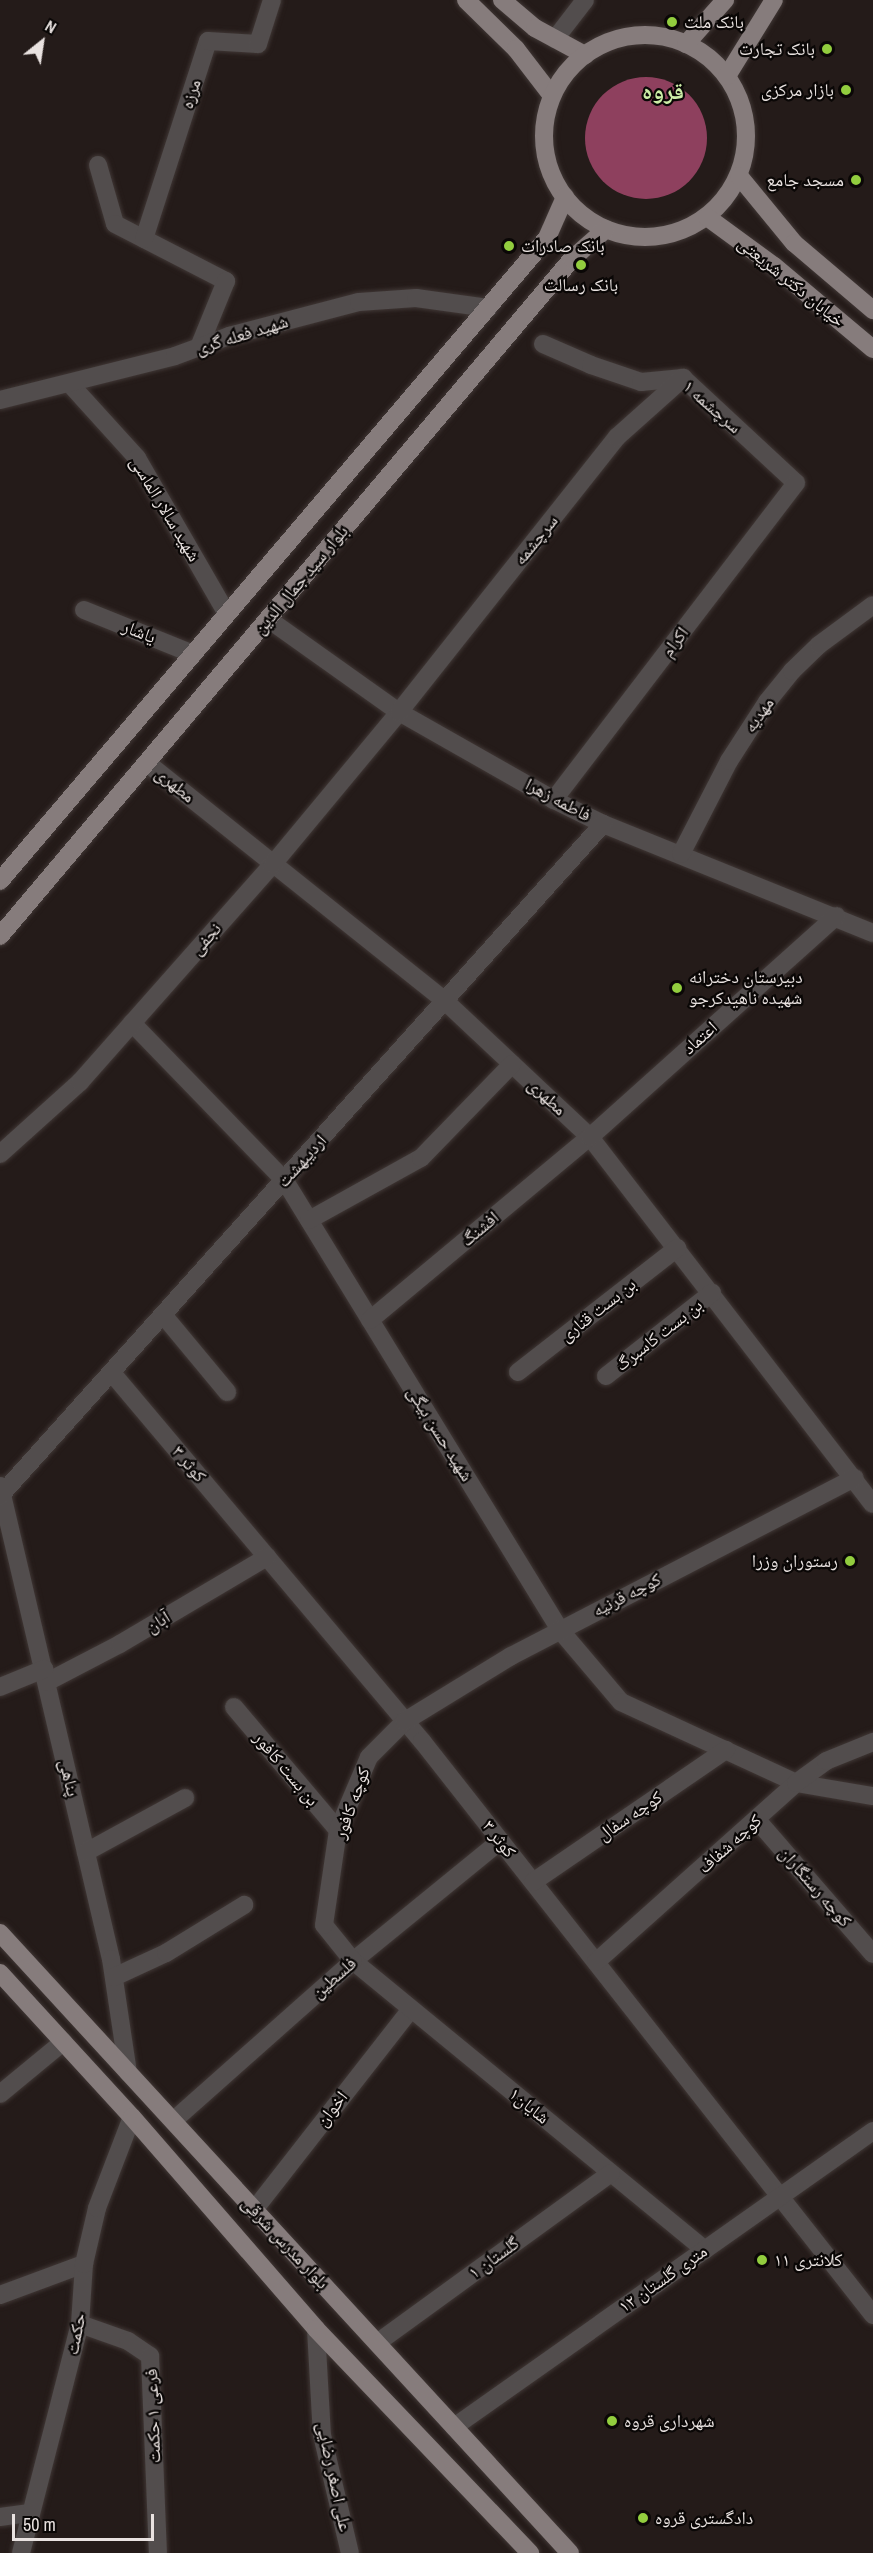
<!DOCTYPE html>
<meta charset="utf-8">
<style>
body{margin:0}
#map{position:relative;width:873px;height:2553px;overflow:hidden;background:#241b19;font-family:"Archivo Narrow","Noto Naskh Arabic",sans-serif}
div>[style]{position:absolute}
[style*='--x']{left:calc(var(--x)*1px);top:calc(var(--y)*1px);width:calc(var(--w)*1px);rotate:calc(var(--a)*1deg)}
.water>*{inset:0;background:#8e405e}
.round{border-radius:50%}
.roads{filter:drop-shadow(0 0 2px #403735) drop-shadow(0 0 2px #403735)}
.minor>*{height:18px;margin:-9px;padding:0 9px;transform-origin:9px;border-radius:9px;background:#524d4d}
.major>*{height:18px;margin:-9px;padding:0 9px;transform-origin:9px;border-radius:9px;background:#867c7c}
.major>.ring{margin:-9px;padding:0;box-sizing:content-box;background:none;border:18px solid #867c7c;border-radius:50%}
.dots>*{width:16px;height:16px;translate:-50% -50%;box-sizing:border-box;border:3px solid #0a0706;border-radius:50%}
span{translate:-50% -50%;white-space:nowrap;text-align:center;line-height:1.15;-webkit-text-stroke:4.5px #0a0706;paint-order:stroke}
.poi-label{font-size:18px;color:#e9e2e0}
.left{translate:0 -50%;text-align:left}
.right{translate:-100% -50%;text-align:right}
.street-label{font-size:18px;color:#e9e2e0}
.district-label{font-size:24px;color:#cceea7;font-weight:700}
.north{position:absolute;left:12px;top:12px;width:60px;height:60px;-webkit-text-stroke:4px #0a0706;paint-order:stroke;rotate:30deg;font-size:16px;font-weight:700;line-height:24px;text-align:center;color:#e9e2e0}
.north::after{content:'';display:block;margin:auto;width:21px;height:27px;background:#e9e2e0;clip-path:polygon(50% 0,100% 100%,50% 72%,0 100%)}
.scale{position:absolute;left:12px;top:2514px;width:142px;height:27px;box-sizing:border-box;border:3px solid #e9e2e0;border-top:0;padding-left:8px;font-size:18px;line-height:21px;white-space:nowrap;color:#e9e2e0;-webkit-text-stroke:4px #0a0706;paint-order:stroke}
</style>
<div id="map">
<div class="water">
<div class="round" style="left:585px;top:77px;width:122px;height:122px"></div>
</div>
<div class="roads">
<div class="minor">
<div style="--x:555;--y:39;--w:49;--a:-52.4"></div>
<div style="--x:98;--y:165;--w:61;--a:73.9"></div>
<div style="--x:115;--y:224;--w:125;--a:27.2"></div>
<div style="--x:226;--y:281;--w:71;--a:112.2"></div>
<div style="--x:144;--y:239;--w:208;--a:-72.1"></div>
<div style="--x:208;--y:41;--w:50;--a:3.4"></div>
<div style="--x:258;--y:44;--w:46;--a:-72.3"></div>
<div style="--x:543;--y:344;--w:52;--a:23.6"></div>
<div style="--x:591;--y:365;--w:53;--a:18.8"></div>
<div style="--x:641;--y:382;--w:42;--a:-5.4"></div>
<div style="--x:683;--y:378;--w:154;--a:42.9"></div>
<div style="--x:796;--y:483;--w:399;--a:127.4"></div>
<div style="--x:70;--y:384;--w:100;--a:47.8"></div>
<div style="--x:137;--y:458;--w:180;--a:60"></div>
<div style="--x:0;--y:400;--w:180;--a:-14.1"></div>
<div style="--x:175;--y:356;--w:58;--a:-20.3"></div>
<div style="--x:229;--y:336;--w:134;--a:-14.7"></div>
<div style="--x:359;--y:302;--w:57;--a:-4"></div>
<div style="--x:416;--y:298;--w:73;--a:7.9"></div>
<div style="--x:84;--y:610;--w:118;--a:22"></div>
<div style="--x:268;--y:619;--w:161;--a:35.4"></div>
<div style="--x:399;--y:712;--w:178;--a:29.6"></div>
<div style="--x:554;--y:800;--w:55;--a:26.1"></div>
<div style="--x:603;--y:824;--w:291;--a:22"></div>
<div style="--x:147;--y:763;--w:381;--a:38.6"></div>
<div style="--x:445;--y:1001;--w:199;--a:43.2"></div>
<div style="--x:590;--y:1137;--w:463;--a:52.4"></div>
<div style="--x:681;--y:854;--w:105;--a:-62.7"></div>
<div style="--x:729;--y:761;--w:70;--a:-57.2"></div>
<div style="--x:767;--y:702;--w:40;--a:-51"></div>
<div style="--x:792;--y:671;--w:37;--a:-44"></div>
<div style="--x:819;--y:645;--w:67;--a:-36.5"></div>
<div style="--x:132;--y:1023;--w:220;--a:45.9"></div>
<div style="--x:285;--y:1181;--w:527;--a:58.51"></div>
<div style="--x:560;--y:1630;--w:94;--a:49.7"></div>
<div style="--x:621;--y:1702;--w:193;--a:24.8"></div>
<div style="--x:796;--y:1783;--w:78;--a:9.6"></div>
<div style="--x:0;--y:1154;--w:108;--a:-42"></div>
<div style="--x:80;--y:1082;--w:291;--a:-48.5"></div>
<div style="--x:273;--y:864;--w:197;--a:-50.3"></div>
<div style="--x:399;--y:712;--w:351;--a:-51.6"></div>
<div style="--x:617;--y:437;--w:89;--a:-41.8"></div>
<div style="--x:309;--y:1220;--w:128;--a:-29"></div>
<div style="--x:421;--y:1158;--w:131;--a:-45.9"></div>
<div style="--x:164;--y:1316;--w:99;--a:50.3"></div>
<div style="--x:370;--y:1320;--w:286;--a:-39.8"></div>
<div style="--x:590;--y:1137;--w:331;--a:-41.9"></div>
<div style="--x:518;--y:1372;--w:202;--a:-37.9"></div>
<div style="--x:112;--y:1373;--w:481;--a:49.9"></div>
<div style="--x:422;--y:1741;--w:730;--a:51.84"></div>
<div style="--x:606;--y:1376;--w:135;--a:-38.1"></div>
<div style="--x:0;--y:1486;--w:486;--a:76.8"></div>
<div style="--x:111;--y:1959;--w:115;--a:81.5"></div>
<div style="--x:0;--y:1496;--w:903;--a:-48.1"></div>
<div style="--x:47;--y:1682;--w:82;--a:-27.5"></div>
<div style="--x:120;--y:1644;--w:171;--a:-30.6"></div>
<div style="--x:0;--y:1687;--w:48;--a:-22.2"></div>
<div style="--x:234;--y:1707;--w:161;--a:49.8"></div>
<div style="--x:757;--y:1820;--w:177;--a:49.1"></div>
<div style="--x:86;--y:1852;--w:113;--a:-28.6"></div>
<div style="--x:533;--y:1882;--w:234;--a:-34.4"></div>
<div style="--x:596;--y:1962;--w:268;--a:-41.8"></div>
<div style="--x:796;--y:1783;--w:37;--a:-36"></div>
<div style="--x:826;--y:1761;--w:51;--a:-22"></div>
<div style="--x:114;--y:1977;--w:57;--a:-24.8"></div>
<div style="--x:166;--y:1953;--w:92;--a:-31.6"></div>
<div style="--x:0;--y:2094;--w:82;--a:-39.5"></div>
<div style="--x:173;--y:2121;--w:241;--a:-41.6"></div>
<div style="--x:353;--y:1961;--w:190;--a:-39.2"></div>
<div style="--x:254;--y:2210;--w:255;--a:-52"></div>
<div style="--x:705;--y:2250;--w:455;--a:-140.6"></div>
<div style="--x:353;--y:1961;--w:46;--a:-128.9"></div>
<div style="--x:324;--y:1925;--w:96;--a:-81.6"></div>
<div style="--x:338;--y:1830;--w:79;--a:-67"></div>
<div style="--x:369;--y:1757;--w:51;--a:-45"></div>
<div style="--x:405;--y:1721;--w:124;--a:-31.5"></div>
<div style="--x:511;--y:1656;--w:387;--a:-27.4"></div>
<div style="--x:0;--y:2295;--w:90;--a:-20.3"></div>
<div style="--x:80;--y:2324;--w:51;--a:19.5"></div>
<div style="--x:128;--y:2341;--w:27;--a:34"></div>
<div style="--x:150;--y:2356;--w:197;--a:87.7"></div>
<div style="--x:316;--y:2329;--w:106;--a:86.8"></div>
<div style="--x:322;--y:2435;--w:121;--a:76.7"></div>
<div style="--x:377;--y:2343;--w:289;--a:-36"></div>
<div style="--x:454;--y:2427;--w:513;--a:-35.24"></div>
<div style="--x:0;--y:2517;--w:30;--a:-8"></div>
<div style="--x:21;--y:2553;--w:236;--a:-75.6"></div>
<div style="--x:80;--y:2324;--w:60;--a:-86.2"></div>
<div style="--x:84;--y:2264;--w:57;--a:-76.9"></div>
<div style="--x:97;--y:2208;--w:97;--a:-69"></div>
</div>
<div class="major">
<div style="--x:466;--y:0;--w:70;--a:44.4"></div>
<div style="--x:516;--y:49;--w:59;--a:52.5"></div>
<div style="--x:502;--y:0;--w:43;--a:40.3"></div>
<div style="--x:535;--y:28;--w:57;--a:28.4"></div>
<div class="ring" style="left:544px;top:35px;width:184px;height:184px"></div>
<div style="--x:686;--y:44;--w:59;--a:-48.4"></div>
<div style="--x:727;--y:76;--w:89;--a:-58.3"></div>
<div style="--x:739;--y:176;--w:87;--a:50.6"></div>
<div style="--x:794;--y:243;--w:104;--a:40.3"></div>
<div style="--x:707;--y:217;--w:83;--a:36.2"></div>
<div style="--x:774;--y:266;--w:129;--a:40"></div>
<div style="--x:0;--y:881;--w:844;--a:-49.61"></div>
<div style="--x:547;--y:238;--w:45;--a:-66.3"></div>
<div style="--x:0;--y:936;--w:886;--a:-49.81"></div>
<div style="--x:572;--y:259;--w:45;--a:-41.4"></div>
<div style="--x:0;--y:1933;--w:842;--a:47.41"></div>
<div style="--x:0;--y:1973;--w:195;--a:47.5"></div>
<div style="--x:132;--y:2117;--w:281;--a:49"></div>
<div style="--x:316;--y:2329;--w:310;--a:46.3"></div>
</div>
</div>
<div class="dots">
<div style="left:672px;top:22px;background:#92cd3e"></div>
<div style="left:827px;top:49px;background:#92cd3e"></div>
<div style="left:846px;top:90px;background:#92cd3e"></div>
<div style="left:856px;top:180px;background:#92cd3e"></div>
<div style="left:509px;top:246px;background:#92cd3e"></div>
<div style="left:581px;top:265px;background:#92cd3e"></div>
<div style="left:677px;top:988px;background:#92cd3e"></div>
<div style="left:850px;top:1561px;background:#92cd3e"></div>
<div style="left:762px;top:2260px;background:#92cd3e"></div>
<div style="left:612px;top:2421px;background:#92cd3e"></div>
<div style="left:643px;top:2518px;background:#92cd3e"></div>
</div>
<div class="poi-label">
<span class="left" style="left:684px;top:22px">بانک ملت</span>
<span class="right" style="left:815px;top:49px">بانک تجارت</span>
<span class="right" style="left:834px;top:90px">بازار مرکزی</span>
<span class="right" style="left:844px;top:180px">مسجد جامع</span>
<span class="left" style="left:521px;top:246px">بانک صادرات</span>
<span style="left:581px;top:285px">بانک رسالت</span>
<span class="left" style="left:689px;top:988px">دبیرستان دخترانه<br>شهیده ناهیدکرجو</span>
<span class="right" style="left:838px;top:1561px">رستوران وزرا</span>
<span class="left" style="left:774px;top:2260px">کلانتری ۱۱</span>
<span class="left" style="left:624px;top:2421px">شهرداری قروه</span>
<span class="left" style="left:655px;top:2518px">دادگستری قروه</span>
</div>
<div class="street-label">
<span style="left:191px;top:94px;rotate:-72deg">مرزه</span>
<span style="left:791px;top:282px;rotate:39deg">خیابان دکتر شریعتی</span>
<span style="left:242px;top:335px;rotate:-17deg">شهید فعله گری</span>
<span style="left:712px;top:407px;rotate:41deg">سرچشمه ۱</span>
<span style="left:165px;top:509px;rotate:59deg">شهید سالار الماسی</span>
<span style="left:536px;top:540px;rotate:-51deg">سرچشمه</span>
<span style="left:301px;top:580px;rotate:-50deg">بلوار سید جمال الدین</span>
<span style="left:139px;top:632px;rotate:22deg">یاشار</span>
<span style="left:675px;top:642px;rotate:-53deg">اکرام</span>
<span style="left:759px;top:715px;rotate:-55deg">مهدیه</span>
<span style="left:175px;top:785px;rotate:39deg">مطهری</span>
<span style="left:558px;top:800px;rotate:28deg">فاطمه زهرا</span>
<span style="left:206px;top:939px;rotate:-49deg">نجفی</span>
<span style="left:700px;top:1038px;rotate:-42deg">اعتماد</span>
<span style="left:547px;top:1097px;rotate:43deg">مطهری</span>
<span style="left:302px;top:1161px;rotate:-48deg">اردیبهشت</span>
<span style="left:480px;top:1229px;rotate:-40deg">افشنگ</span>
<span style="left:598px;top:1310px;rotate:-38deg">بن بست قناری</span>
<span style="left:659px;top:1335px;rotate:-38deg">بن بست کاسبرگ</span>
<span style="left:440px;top:1434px;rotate:58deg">شهید حسن بیگی</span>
<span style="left:189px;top:1464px;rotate:50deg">کوثر ۳</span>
<span style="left:627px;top:1595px;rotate:-27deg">کوچه قرنیه</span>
<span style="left:158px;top:1622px;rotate:-31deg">آبان</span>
<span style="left:286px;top:1769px;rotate:50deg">بن بست کافور</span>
<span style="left:69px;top:1778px;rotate:77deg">پناهی</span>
<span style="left:352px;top:1803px;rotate:-70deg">کوچه کافور</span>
<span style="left:630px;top:1816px;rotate:-34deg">کوچه سفال</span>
<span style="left:499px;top:1839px;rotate:52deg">کوثر ۳</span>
<span style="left:730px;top:1844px;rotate:-42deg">کوچه شفاف</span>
<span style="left:815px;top:1887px;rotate:49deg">کوچه رستگاران</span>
<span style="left:334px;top:1978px;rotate:-41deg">فلسطین</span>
<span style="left:529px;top:2106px;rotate:39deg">شایان۱</span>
<span style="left:332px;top:2109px;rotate:-52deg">اخوان</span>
<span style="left:285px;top:2243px;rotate:47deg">بلوار مدرس شرقی</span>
<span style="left:494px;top:2258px;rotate:-36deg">گلستان ۱</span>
<span style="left:663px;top:2279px;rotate:-35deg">۱۲ متری گلستان</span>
<span style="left:76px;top:2334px;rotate:-79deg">حکمت</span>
<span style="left:153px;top:2416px;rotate:-92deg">فرعی ۱ حکمت</span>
<span style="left:334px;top:2477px;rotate:78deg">علی اصغر رضایی</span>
</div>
<div class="district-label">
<span style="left:663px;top:91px">قروه</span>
</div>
<div class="north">N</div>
<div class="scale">50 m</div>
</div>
